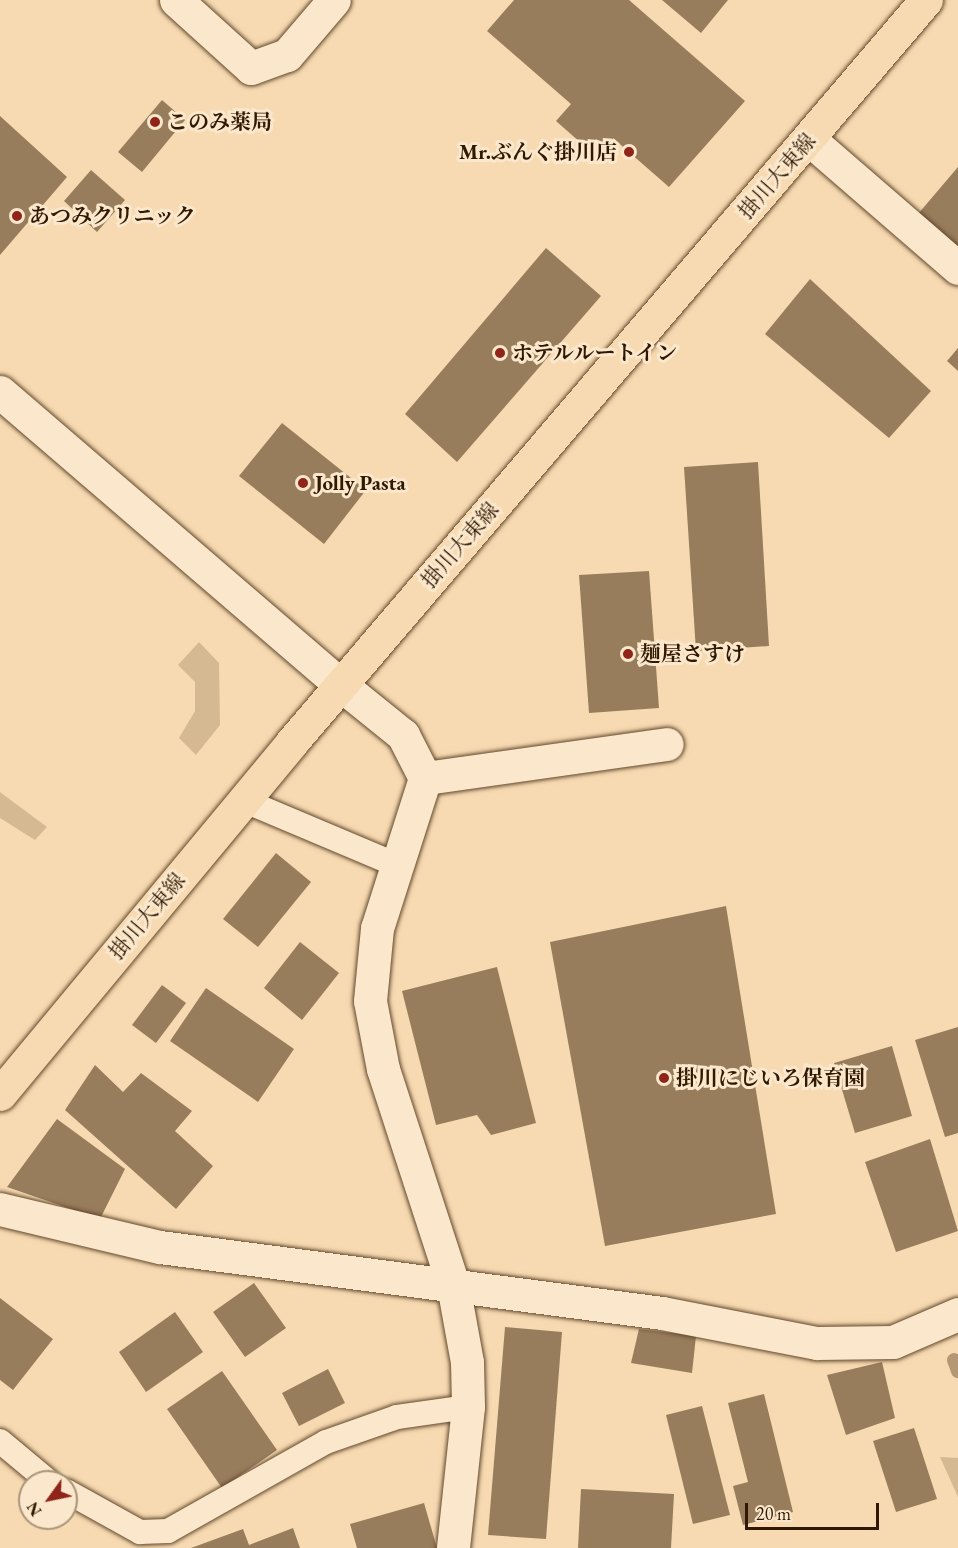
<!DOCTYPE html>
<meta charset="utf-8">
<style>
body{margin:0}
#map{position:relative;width:958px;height:1548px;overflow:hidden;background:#f7dab1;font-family:"EB Garamond","Noto Serif JP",serif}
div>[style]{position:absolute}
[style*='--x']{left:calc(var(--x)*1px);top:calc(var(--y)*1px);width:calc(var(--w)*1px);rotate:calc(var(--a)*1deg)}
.green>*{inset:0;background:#d5b993}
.stream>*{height:14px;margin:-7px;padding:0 7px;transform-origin:7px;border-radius:7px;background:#b49875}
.building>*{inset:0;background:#987d5c}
.roads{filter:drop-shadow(0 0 2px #62482c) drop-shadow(0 0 2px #62482c)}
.service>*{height:24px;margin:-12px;padding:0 12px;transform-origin:12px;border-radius:12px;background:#fae7cc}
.minor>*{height:33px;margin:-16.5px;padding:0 16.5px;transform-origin:16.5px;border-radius:16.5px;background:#fae7cc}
.tertiary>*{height:33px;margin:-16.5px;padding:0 16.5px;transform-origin:16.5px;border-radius:16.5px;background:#fae7cc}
.primary>*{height:33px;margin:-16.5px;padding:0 16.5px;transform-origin:16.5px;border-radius:16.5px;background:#f7dab1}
.dots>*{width:16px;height:16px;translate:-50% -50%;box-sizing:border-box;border:3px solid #fae7cc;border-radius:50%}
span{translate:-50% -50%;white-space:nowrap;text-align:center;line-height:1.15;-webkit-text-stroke:6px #fae7cc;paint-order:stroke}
.poi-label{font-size:21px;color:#311800;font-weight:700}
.left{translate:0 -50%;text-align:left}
.right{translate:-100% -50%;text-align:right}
.street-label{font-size:21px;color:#311800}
.north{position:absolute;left:18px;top:1470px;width:60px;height:60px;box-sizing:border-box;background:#fae7cc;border:2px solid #aa947a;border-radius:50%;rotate:237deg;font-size:16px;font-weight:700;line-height:24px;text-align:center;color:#311800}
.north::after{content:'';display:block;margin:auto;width:21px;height:27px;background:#8f2418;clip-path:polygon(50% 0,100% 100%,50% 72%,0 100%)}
.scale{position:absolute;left:745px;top:1503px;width:134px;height:27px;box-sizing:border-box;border:3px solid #311800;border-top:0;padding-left:8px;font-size:18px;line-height:21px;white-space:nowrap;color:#311800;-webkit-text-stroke:4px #fae7cc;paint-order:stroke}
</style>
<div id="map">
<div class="green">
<div style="clip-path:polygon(199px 642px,219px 663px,220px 725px,196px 755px,179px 738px,195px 711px,195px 682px,178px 665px)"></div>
<div style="clip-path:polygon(0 792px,47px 827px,35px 840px,0 818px)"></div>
<div style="clip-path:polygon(940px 1457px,958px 1458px,958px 1497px)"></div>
</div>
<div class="stream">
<div style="--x:954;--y:1360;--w:12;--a:70"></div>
</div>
<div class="building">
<div style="clip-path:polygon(514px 0,629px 0,745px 101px,669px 187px,614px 139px,598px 158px,556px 121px,571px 104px,487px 31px)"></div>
<div style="clip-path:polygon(662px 0,728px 0,701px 33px)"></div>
<div style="clip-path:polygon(162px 100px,185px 120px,142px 172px,118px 152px)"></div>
<div style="clip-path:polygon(0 116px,67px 177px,0 255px)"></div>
<div style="clip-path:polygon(958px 167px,958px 247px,918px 214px)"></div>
<div style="clip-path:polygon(91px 170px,125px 200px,97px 232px,64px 201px)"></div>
<div style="clip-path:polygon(546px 248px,601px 296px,457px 462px,405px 414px)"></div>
<div style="clip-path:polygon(810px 279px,931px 391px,889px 438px,765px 334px)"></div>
<div style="clip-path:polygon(958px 348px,958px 371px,947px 361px)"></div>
<div style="clip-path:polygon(282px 423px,366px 490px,324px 544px,239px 476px)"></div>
<div style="clip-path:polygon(758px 462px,769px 646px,696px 651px,684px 467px)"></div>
<div style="clip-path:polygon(649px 571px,659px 708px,589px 713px,579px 575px)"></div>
<div style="clip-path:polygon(276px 853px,311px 882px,258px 947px,223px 919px)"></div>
<div style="clip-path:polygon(726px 906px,776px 1214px,605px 1246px,550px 942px)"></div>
<div style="clip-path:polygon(300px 942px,339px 973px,302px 1020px,264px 988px)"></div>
<div style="clip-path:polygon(497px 967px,536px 1123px,491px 1135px,477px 1115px,436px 1125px,402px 991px)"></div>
<div style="clip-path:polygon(162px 985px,186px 1003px,156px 1043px,132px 1025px)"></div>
<div style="clip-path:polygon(206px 988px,294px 1049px,258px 1102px,170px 1041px)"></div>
<div style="clip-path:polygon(958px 1027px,958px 1133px,945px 1137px,915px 1040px)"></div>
<div style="clip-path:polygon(892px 1046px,912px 1116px,855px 1133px,834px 1063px)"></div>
<div style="clip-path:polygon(95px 1065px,123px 1092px,141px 1073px,192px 1111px,175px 1131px,213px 1166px,176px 1209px,65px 1110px)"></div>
<div style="clip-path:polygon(57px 1119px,125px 1169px,100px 1219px,7px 1187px)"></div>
<div style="clip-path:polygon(930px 1139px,958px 1231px,896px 1252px,865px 1162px)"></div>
<div style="clip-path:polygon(254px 1283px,286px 1328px,245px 1357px,213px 1312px)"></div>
<div style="clip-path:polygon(0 1298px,53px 1339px,13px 1390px,0 1380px)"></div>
<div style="clip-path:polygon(175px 1312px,203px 1352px,146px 1392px,119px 1352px)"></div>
<div style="clip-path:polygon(505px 1327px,562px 1332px,546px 1539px,488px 1535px)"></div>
<div style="clip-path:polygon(639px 1329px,696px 1336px,692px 1373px,631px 1363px)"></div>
<div style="clip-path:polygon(882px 1362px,895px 1418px,846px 1435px,827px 1375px)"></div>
<div style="clip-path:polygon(328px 1369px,345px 1403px,299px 1426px,282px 1393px)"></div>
<div style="clip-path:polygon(222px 1371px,277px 1450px,222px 1488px,167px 1409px)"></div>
<div style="clip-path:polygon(764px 1394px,793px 1512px,743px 1525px,733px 1486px,748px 1482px,728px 1403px)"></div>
<div style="clip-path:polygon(702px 1406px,730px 1515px,693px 1524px,666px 1415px)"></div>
<div style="clip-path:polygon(914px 1428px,937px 1499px,896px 1512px,873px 1441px)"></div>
<div style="clip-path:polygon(581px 1489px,674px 1494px,671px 1548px,578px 1548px)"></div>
<div style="clip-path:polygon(424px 1503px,437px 1548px,357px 1548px,350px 1524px)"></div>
<div style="clip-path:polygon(293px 1528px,300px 1548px,191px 1548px,243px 1529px,249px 1545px)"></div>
</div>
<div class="roads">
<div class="service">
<div style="--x:243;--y:800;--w:167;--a:22.9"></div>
<div style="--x:0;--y:1441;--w:64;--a:39.9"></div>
<div style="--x:66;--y:1491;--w:85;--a:29"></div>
<div style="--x:140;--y:1532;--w:28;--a:-2"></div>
<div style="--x:168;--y:1531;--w:181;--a:-29.4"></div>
<div style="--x:326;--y:1442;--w:75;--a:-19.4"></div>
<div style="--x:397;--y:1417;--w:72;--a:-8"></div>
</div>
<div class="minor">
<div style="--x:176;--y:0;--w:101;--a:42.2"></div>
<div style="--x:251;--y:68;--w:38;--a:-20"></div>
<div style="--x:287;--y:55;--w:72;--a:-49.5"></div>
<div style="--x:809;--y:139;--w:197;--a:40.9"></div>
<div style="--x:341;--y:685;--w:80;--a:38.9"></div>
<div style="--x:403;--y:735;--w:48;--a:62.9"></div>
<div style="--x:425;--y:778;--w:157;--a:107.7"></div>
<div style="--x:377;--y:928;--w:73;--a:95.5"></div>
<div style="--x:370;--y:1001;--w:69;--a:79.2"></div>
<div style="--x:383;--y:1069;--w:227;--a:72"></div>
<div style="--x:453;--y:1285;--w:78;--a:79.7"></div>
<div style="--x:467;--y:1362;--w:45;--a:88.7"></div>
<div style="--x:468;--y:1407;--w:142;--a:96.1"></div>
<div style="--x:425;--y:778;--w:244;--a:-8"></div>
<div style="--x:0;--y:1209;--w:164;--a:13.4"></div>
<div style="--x:160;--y:1247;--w:506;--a:7.49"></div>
<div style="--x:662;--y:1313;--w:158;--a:11"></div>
<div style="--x:817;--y:1343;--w:76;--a:-0.8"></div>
<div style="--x:893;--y:1342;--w:71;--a:-23.3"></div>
</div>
<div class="tertiary">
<div style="--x:0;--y:392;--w:450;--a:40.7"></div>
</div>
<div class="primary">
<div style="--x:0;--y:1094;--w:457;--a:-50.3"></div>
<div style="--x:292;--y:742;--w:976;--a:-49.49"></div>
</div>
</div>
<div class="dots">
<div style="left:155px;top:122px;background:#8f2418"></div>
<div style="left:629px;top:152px;background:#8f2418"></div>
<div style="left:17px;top:216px;background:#8f2418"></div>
<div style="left:500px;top:353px;background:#8f2418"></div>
<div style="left:303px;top:483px;background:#8f2418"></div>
<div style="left:628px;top:654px;background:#8f2418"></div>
<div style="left:664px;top:1078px;background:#8f2418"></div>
</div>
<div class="poi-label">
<span class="left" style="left:167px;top:122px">このみ薬局</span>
<span class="right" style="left:617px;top:152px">Mr.ぶんぐ掛川店</span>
<span class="left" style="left:29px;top:216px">あつみクリニック</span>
<span class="left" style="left:512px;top:353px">ホテルルートイン</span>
<span class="left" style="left:315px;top:483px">Jolly Pasta</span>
<span class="left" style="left:640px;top:654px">麺屋さすけ</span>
<span class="left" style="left:676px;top:1078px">掛川にじいろ保育園</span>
</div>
<div class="street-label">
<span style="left:777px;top:176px;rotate:-49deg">掛川大東線</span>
<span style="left:460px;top:545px;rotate:-49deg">掛川大東線</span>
<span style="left:147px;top:916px;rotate:-50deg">掛川大東線</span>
</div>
<div class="north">N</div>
<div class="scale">20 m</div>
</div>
